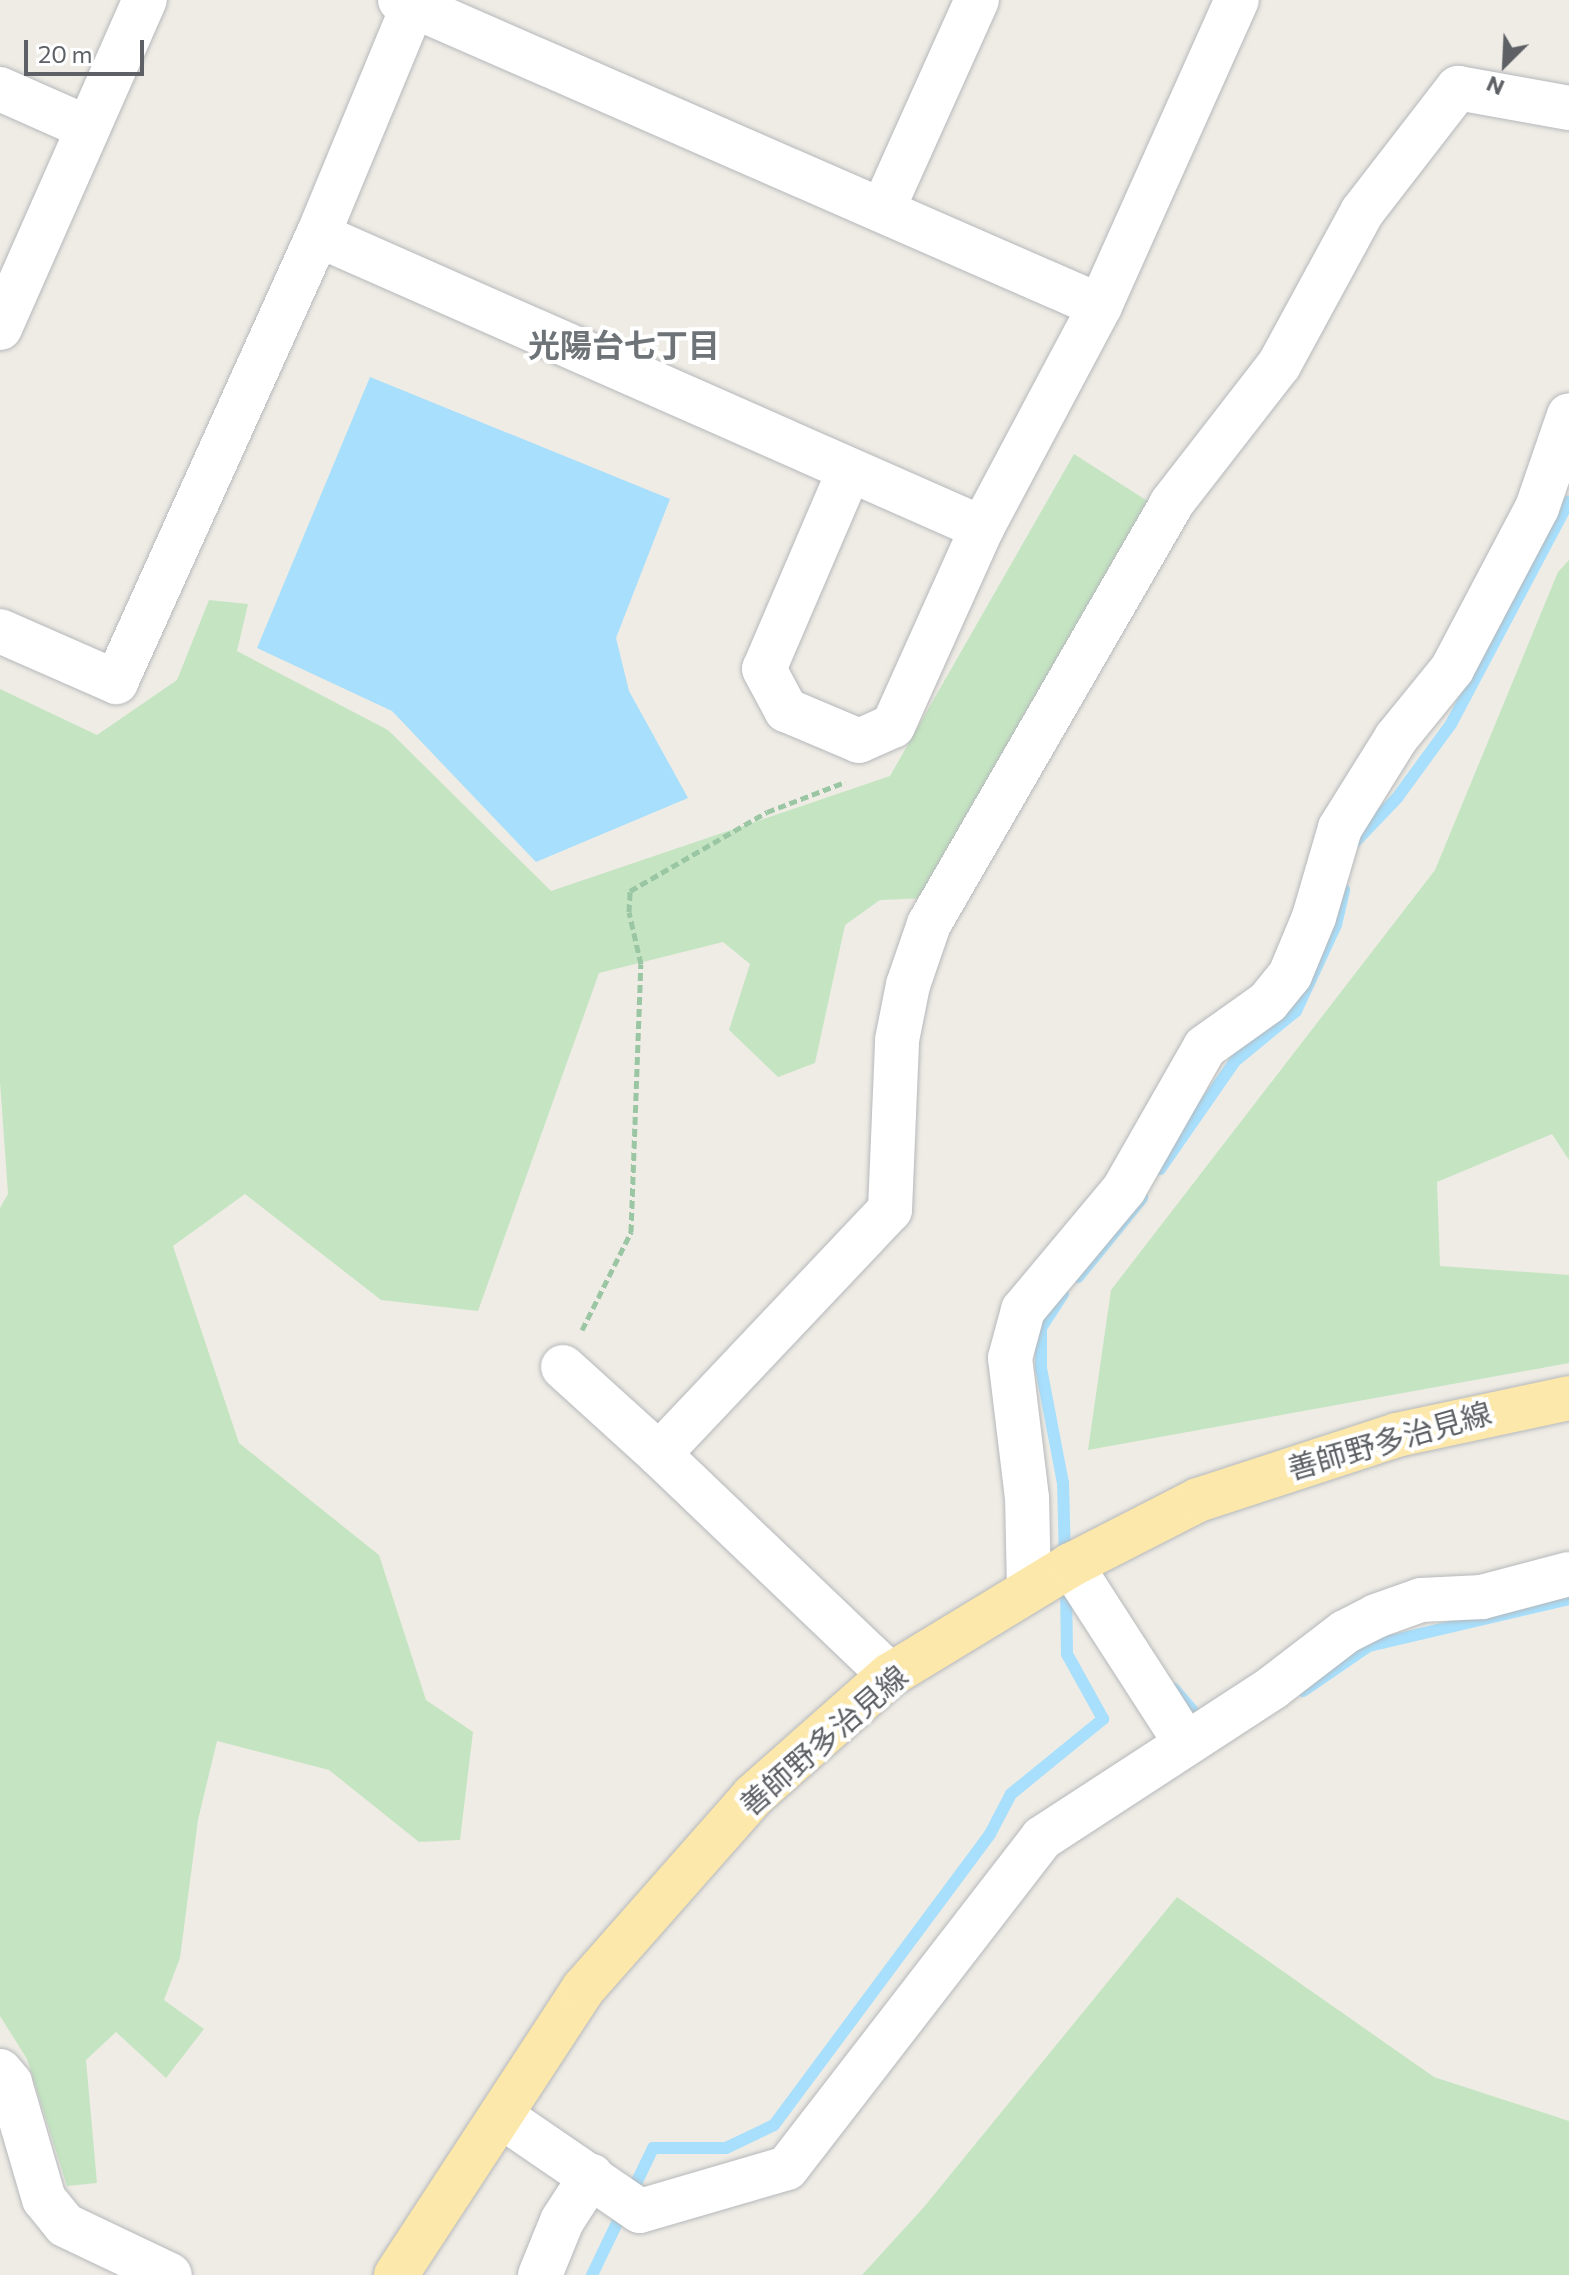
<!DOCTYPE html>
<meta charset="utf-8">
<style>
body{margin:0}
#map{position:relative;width:1569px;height:2275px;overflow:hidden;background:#efece5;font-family:Commissioner,"Noto Sans JP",sans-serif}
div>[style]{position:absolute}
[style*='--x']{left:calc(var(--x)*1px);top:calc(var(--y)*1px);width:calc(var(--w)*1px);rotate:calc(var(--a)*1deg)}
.green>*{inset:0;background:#c5e5c2}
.water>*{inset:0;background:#a7dffc}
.stream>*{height:12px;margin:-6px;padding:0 6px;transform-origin:6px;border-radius:6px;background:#a7dffc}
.path>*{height:5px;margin-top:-2.5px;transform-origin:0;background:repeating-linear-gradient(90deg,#9bc6a4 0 8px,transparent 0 12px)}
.roads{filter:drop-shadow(0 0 2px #b5b8bb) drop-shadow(0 0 2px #b5b8bb)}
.minor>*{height:44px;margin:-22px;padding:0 22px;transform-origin:22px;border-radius:22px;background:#fff}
.major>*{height:44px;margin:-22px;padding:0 22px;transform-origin:22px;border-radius:22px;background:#fde8ac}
span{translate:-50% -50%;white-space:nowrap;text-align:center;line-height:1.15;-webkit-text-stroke:8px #fff;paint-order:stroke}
.street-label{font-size:30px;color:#5d6165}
.neighbourhood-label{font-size:32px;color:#6e7377;font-weight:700}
.north{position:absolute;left:1465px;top:24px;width:80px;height:80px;-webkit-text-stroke:6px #fff;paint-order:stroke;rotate:204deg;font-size:22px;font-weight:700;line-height:32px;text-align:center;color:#5d6165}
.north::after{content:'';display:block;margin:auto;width:28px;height:36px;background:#5d6165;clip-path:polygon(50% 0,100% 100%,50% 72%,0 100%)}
.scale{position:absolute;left:24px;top:40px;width:120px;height:36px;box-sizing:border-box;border:4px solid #5d6165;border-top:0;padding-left:10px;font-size:24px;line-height:28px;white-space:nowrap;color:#5d6165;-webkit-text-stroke:6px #fff;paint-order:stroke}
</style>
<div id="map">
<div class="green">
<div style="clip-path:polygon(1074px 454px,1149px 502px,929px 898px,880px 900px,845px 925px,815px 1063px,778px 1077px,729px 1030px,750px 964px,723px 942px,599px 973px,478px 1311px,381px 1300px,245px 1194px,173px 1246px,239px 1443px,379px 1555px,426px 1700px,473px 1732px,460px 1840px,419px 1842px,329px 1770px,217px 1741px,198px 1820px,180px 1958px,164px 2000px,204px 2029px,166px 2078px,116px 2032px,86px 2060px,97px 2183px,67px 2186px,27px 2059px,0 2016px,0 1208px,8px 1194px,0 1082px,0 689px,97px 735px,177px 680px,209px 600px,248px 604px,237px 651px,388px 730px,551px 891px,890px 776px)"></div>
<div style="clip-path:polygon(1569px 560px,1569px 1160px,1552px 1134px,1437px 1182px,1440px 1266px,1569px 1275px,1569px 1363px,1088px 1450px,1111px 1290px,1435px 870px,1558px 572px)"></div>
<div style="clip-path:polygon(1177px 1897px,1434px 2077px,1569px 2121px,1569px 2275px,862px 2275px,924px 2207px)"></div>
</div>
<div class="water">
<div style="clip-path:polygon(370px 377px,670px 499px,616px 638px,629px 691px,688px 798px,536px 862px,392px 711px,257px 648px)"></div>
</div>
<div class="stream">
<div style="--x:1353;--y:844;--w:64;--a:-46.3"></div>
<div style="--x:1397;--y:798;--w:92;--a:-53.9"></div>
<div style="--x:1451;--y:724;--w:252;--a:-62.1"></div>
<div style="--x:1160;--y:1169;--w:131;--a:-55.2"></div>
<div style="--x:1235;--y:1061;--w:79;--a:-39.3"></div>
<div style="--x:1296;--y:1011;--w:95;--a:-65.1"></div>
<div style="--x:1336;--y:925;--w:36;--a:-77"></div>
<div style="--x:1078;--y:1277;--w:102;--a:-51"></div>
<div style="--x:1063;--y:1294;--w:40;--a:122.9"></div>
<div style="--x:1041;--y:1328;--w:40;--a:90"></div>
<div style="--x:1041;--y:1368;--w:117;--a:79.2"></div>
<div style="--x:1063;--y:1483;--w:75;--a:88.5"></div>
<div style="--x:1174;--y:1689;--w:46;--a:49.4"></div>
<div style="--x:1303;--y:1691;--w:80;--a:-34.3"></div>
<div style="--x:1369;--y:1646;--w:205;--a:-13.2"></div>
<div style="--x:592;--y:2275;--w:141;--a:-64.3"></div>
<div style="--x:653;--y:2148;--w:73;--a:0"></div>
<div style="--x:726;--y:2148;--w:53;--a:-25.6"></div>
<div style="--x:774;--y:2125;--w:362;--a:-53.4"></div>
<div style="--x:990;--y:1834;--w:45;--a:-62.3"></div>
<div style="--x:1011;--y:1794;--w:119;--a:-39.2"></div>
<div style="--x:1103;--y:1719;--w:74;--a:-119"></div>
<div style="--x:1067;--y:1654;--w:69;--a:-90.8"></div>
</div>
<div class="path">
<div style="--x:582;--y:1330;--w:110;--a:-63.4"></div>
<div style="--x:631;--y:1232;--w:268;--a:-87.9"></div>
<div style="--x:641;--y:964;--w:53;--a:-103"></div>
<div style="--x:629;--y:912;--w:21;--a:-87"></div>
<div style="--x:630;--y:891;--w:158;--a:-30"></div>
<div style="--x:767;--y:812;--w:84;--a:-21"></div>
</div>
<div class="roads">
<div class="minor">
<div style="--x:400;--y:0;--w:764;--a:23.61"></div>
<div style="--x:0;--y:89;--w:96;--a:23.9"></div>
<div style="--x:883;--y:209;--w:229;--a:-65.8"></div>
<div style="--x:318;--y:235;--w:726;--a:23.81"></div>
<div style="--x:0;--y:328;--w:359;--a:-66.2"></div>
<div style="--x:849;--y:471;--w:215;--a:113.2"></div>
<div style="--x:764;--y:669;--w:47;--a:61.8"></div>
<div style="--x:786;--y:710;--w:79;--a:23"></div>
<div style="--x:859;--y:741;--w:37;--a:-24"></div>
<div style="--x:893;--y:726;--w:217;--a:-65.8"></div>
<div style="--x:982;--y:528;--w:251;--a:-62"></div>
<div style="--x:1100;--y:306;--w:335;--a:-65.9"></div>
<div style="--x:0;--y:631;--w:127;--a:23.7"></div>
<div style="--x:116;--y:682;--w:491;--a:-65.7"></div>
<div style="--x:318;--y:235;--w:248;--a:-67.5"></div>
<div style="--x:563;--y:1367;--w:130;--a:42.2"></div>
<div style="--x:1071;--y:1565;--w:211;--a:57.2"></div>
<div style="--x:1029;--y:1590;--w:92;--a:-91.2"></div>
<div style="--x:1027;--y:1498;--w:141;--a:-96.9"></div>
<div style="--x:1010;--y:1358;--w:50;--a:-74.8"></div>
<div style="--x:1023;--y:1310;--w:158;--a:-50.1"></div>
<div style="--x:1124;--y:1189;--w:163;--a:-60.3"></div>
<div style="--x:1205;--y:1047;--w:77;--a:-35.5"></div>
<div style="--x:1268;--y:1002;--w:35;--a:-51"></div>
<div style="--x:1290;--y:975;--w:63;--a:-67.5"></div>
<div style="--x:1314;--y:917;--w:93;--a:-73.7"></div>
<div style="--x:1340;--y:828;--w:106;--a:-58.1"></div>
<div style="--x:1396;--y:738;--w:89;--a:-50.9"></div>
<div style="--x:1452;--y:669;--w:182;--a:-62.2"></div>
<div style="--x:1537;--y:508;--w:98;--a:-71"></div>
<div style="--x:890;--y:1675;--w:320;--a:-136.3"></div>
<div style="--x:659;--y:1454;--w:336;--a:-46.6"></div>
<div style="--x:890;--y:1210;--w:170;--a:-87.6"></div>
<div style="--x:897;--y:1040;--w:56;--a:-78.7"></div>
<div style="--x:908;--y:985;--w:65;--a:-71"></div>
<div style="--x:929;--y:924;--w:485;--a:-60"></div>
<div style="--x:1171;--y:504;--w:176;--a:-52.2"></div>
<div style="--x:1279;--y:365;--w:174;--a:-61.5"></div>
<div style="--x:1362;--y:212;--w:157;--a:-52.3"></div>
<div style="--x:1458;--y:88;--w:113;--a:10.2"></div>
<div style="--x:0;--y:2071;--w:16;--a:50"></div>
<div style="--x:10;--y:2083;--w:121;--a:73.7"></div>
<div style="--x:44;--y:2199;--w:33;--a:51"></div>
<div style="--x:65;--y:2225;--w:116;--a:25.5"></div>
<div style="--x:501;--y:2116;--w:168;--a:34.4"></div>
<div style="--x:640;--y:2211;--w:153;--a:-16.3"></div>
<div style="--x:787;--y:2168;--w:417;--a:-52.3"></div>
<div style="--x:1042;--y:1838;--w:275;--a:-33.1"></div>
<div style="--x:1272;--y:1688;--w:92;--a:-37.5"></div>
<div style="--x:1345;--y:1632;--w:35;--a:-27"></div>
<div style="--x:1376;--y:1616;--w:48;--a:-19.6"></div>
<div style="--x:1421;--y:1600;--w:61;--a:-2.8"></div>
<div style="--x:1482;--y:1597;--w:90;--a:-14.8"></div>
<div style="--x:540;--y:2275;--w:58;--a:-67.8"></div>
<div style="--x:562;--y:2221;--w:54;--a:-57.2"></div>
</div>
<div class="major">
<div style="--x:396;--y:2275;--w:342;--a:-56.8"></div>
<div style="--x:583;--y:1989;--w:257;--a:-48.6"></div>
<div style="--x:753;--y:1796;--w:183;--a:-41.5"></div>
<div style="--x:890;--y:1675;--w:212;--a:-31.3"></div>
<div style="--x:1071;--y:1565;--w:143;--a:-27.1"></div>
<div style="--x:1198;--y:1500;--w:209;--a:-18.1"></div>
<div style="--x:1397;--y:1435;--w:176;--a:-12.1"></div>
</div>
</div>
<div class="street-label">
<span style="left:1389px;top:1440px;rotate:-16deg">善師野多治見線</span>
<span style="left:823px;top:1740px;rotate:-41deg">善師野多治見線</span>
</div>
<div class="neighbourhood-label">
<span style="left:624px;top:344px">光陽台七丁目</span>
</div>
<div class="north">N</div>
<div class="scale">20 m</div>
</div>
